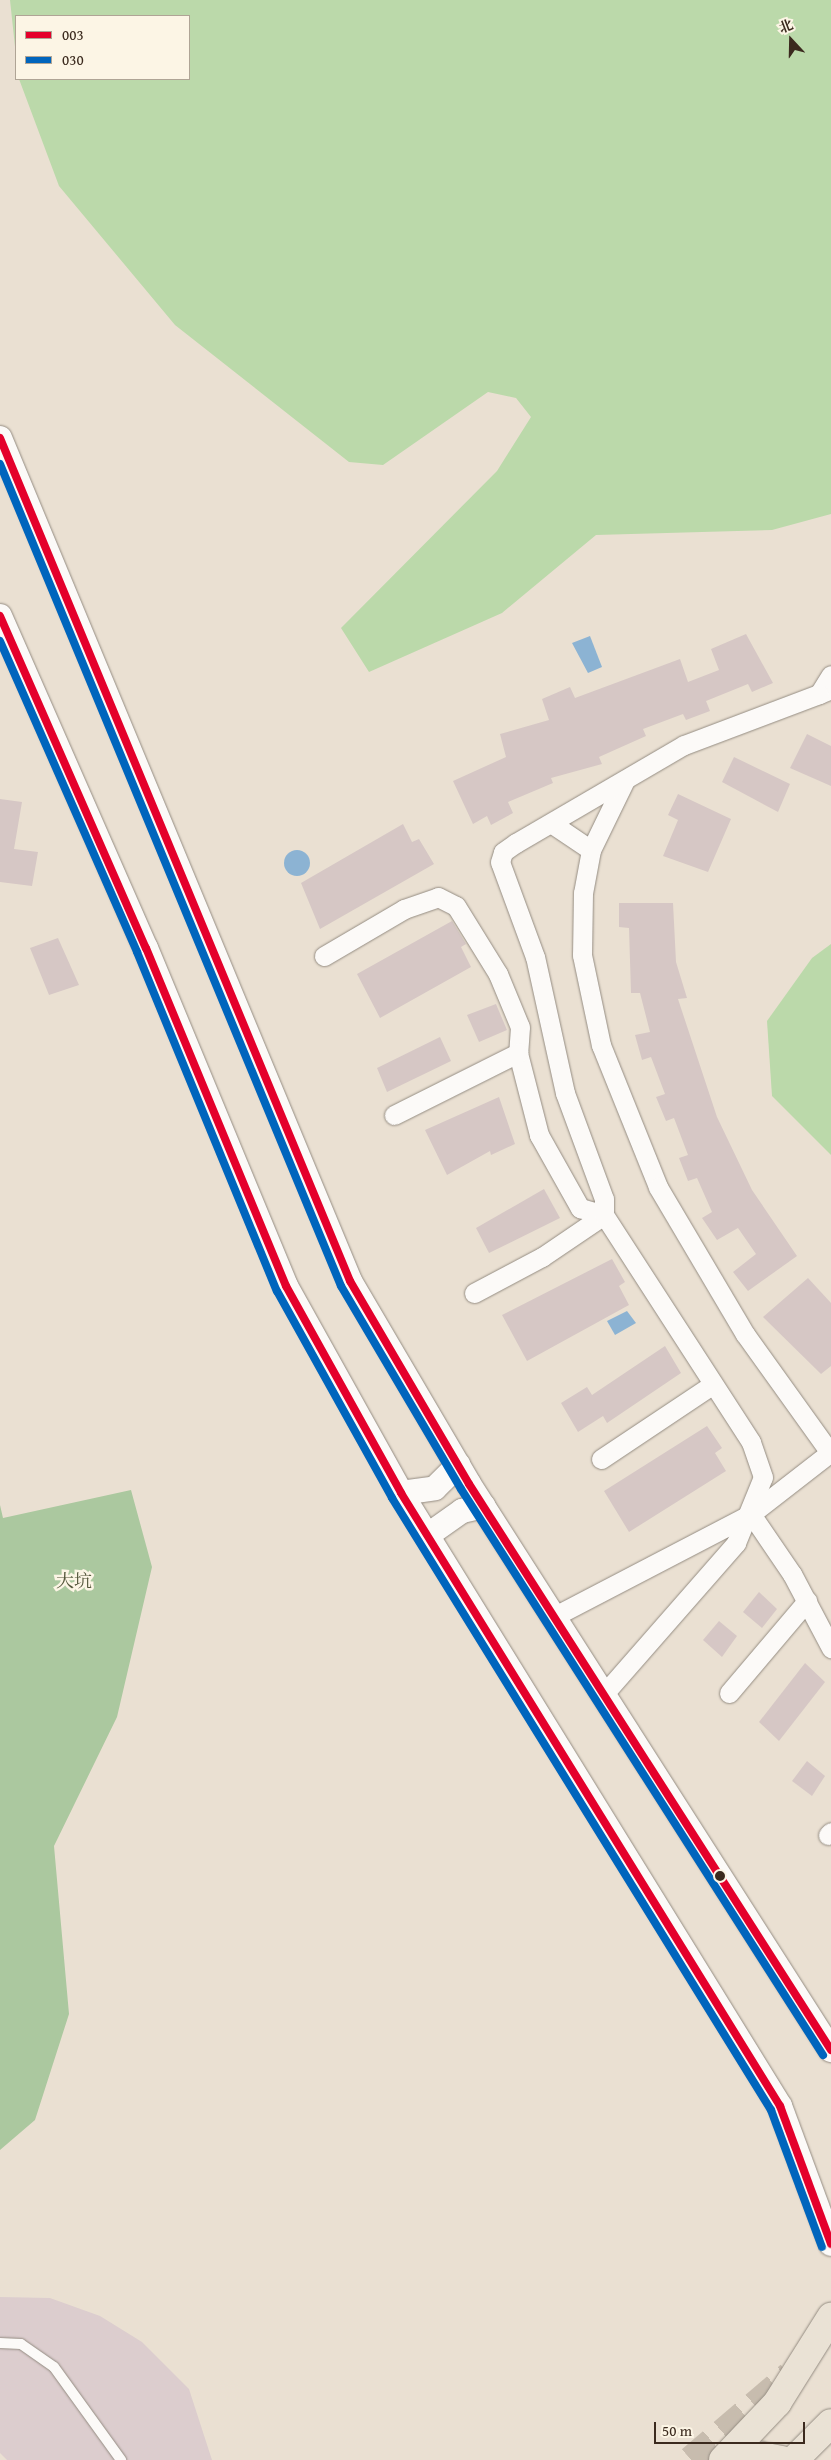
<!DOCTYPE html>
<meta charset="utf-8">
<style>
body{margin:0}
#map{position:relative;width:831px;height:2460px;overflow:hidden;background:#eae0d2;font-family:"Gentium Book Plus","Noto Serif SC",serif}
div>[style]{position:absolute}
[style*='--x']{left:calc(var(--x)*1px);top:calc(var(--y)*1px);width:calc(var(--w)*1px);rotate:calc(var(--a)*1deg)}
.industrial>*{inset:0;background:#dccdce}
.green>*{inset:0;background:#bbd9aa}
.forest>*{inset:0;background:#abc89f}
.water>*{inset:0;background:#8cb3d3}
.round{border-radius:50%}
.building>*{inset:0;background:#d6c7c5}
.motorway-tunnel>*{height:28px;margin-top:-14px;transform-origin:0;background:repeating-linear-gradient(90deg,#c7bcae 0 28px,transparent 0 42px)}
.roads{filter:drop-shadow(0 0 1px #948c82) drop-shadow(0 0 1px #948c82)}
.service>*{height:10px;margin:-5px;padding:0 5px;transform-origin:5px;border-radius:5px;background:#fcfaf8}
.minor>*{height:19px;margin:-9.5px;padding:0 9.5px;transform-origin:9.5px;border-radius:9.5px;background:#fcfaf8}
.tertiary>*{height:24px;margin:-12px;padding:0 12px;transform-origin:12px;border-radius:12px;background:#fcfaf8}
.trunk>*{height:28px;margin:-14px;padding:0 14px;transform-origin:14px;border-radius:14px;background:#eae2d5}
.bus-1>*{height:8px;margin:-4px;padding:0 4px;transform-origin:4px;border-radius:4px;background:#e4002b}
.bus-2>*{height:8px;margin:-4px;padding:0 4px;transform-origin:4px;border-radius:4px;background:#0065bd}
.dots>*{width:14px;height:14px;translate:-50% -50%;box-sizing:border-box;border:2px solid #fcf5e5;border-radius:50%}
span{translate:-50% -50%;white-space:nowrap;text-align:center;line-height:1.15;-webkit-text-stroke:5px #fcf5e5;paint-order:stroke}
.park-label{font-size:18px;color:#525439}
.legend{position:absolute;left:15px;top:15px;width:175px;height:65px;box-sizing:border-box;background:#fcf5e5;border:1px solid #afa495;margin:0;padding:6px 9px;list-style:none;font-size:15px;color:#3b2a1e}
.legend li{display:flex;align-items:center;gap:10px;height:25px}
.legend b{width:25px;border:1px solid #afa495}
.north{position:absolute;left:766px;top:15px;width:50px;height:50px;-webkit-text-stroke:4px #fcf5e5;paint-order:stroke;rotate:339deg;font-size:14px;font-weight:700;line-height:20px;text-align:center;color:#3b2a1e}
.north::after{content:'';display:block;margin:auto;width:18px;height:22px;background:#3b2a1e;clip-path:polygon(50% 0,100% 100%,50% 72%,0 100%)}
.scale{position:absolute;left:654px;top:2422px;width:151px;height:22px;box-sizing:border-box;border:2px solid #3b2a1e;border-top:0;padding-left:6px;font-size:15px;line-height:18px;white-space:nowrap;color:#3b2a1e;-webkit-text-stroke:4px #fcf5e5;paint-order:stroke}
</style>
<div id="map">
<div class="industrial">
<div style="clip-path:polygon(0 2297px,50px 2298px,100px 2316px,142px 2342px,189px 2389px,212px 2460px,7px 2460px,0 2453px)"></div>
</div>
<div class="green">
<div style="clip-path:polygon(10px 0,831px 0,831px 514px,772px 530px,596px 535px,502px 613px,369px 672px,341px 628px,497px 471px,531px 417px,516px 398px,488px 392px,383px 465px,349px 462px,175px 325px,59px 186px,19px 79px,189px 79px,189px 16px,16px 16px,16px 56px)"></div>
<div style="clip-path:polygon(831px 944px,831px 1155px,772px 1096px,767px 1021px,812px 958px)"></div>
</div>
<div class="forest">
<div style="clip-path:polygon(131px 1490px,152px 1567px,117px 1717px,54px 1846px,69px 2014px,35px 2120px,0 2150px,0 1505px,3px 1518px)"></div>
</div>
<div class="water">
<div style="clip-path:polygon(590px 636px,602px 667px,588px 673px,572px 643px)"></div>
<div class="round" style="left:284px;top:850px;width:26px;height:26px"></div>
<div style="clip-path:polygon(627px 1311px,636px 1323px,615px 1335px,607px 1321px)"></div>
</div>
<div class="building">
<div style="clip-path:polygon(746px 634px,773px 683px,752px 692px,748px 684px,706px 701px,710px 711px,686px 720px,683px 714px,643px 729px,646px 736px,599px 757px,602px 764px,551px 778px,553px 783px,508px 802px,513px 813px,491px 825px,487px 816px,473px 824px,453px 781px,506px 757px,500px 734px,549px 720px,542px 699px,570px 687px,575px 698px,680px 659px,688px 682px,719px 670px,711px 649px)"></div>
<div style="clip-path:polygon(807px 734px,831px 746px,831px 786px,790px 768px)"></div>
<div style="clip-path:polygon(734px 757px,790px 784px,778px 812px,722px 782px)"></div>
<div style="clip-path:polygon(678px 794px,731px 819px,708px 872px,663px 856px,678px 820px,668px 815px)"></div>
<div style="clip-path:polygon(0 799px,22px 802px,14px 849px,38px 852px,32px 886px,0 882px)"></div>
<div style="clip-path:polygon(403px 824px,412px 842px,419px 839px,434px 864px,320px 929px,301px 883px)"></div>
<div style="clip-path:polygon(619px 903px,673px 903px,676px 962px,687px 998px,678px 999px,717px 1117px,752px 1190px,797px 1256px,748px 1291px,733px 1272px,756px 1254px,738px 1228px,717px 1240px,702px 1218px,712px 1212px,697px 1178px,688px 1181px,679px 1158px,688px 1155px,674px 1118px,666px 1121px,656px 1097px,665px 1094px,651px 1057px,642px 1060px,635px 1035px,650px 1032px,640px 993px,631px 993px,629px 928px,619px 927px)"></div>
<div style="clip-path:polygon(452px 921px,466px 944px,461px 947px,471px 967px,380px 1018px,357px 974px)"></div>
<div style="clip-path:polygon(58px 938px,79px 985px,49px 995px,30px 948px)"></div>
<div style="clip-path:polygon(496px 1004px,507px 1030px,479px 1042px,467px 1015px)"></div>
<div style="clip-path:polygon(440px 1037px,451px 1061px,387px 1092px,377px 1068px)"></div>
<div style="clip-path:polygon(499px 1097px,515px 1144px,491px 1155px,490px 1151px,447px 1175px,425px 1130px)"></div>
<div style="clip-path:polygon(544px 1189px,560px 1218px,489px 1253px,476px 1228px)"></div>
<div style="clip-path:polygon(612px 1259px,625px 1282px,619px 1286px,629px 1305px,527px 1361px,502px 1315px)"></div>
<div style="clip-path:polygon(808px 1278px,831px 1303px,831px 1366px,821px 1374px,763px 1317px)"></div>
<div style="clip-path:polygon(665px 1346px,681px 1373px,607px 1423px,603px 1416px,578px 1432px,561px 1403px,587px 1387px,592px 1395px)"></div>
<div style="clip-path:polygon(707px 1426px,722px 1448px,715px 1453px,726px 1471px,629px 1532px,604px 1491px)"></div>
<div style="clip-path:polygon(759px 1592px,777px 1609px,762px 1628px,743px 1612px)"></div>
<div style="clip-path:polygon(719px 1621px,737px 1636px,722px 1657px,703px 1640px)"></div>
<div style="clip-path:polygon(805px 1663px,825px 1682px,779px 1741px,759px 1722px)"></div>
<div style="clip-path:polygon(807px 1761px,825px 1776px,812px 1796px,792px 1781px)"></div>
</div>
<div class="motorway-tunnel">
<div style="--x:691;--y:2460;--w:130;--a:-40.6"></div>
</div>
<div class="roads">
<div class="service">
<div style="--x:0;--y:2343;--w:21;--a:3"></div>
<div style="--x:21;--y:2344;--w:40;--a:34.9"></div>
<div style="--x:54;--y:2367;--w:115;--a:54.2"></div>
</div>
<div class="minor">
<div style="--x:829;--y:690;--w:11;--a:158"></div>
<div style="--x:819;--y:694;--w:22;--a:-58"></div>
<div style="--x:625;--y:780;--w:78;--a:115.9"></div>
<div style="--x:591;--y:850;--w:44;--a:100.5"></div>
<div style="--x:583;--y:893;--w:62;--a:90.9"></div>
<div style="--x:582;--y:955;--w:92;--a:78.1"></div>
<div style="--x:601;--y:1045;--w:153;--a:68.1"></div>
<div style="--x:658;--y:1187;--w:171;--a:59.4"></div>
<div style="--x:745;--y:1334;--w:148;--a:54.4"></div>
<div style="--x:551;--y:823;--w:48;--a:34"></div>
<div style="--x:324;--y:956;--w:93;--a:-30.4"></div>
<div style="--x:404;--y:909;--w:36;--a:-19"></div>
<div style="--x:438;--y:897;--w:20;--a:27"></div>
<div style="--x:456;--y:906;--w:80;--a:58.3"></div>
<div style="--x:498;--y:974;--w:57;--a:67.5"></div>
<div style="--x:520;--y:1027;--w:26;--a:94"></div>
<div style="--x:518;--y:1053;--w:85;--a:75.6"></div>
<div style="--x:539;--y:1135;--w:84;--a:60.7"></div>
<div style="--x:580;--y:1208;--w:25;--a:16"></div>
<div style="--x:394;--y:1115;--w:139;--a:-26.6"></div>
<div style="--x:474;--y:1293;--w:77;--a:-27.9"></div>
<div style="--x:542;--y:1257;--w:75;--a:-34.1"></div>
<div style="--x:601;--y:1459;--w:133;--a:-33.7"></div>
<div style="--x:751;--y:1514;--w:73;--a:55.7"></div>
<div style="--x:792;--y:1574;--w:84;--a:62.2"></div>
<div style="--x:553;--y:1617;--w:223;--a:-27.5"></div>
<div style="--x:751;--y:1514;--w:101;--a:-37.8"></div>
<div style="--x:729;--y:1693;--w:121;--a:-49.7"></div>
<div style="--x:603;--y:1695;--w:202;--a:-48.8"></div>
<div style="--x:736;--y:1543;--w:71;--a:-67.8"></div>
<div style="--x:763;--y:1477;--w:37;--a:-109"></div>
<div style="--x:751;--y:1442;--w:270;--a:-122.9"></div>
<div style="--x:604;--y:1215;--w:16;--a:-90"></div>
<div style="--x:604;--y:1199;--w:113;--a:-110.2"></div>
<div style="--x:565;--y:1093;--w:139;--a:-102.4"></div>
<div style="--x:535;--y:957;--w:101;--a:-110.2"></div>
<div style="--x:500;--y:862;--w:10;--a:-73"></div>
<div style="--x:503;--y:852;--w:16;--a:-35"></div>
<div style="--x:516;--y:843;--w:194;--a:-30.3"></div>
<div style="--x:684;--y:745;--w:144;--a:-20.7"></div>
<div style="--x:828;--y:1835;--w:4;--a:-45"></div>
</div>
<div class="tertiary">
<div style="--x:0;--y:438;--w:913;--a:67.45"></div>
<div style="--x:350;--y:1281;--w:235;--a:59.6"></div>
<div style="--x:469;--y:1484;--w:672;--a:57.4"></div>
<div style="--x:0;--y:616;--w:363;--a:66.3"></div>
<div style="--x:146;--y:948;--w:366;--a:67.5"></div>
<div style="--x:286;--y:1286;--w:237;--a:60.9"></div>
<div style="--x:401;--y:1493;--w:721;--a:58.27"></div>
<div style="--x:780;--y:2106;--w:147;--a:69.7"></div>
<div style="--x:401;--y:1493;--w:34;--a:-8"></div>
<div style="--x:435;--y:1488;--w:33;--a:-45"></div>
<div style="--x:428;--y:1535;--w:42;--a:-35.2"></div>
<div style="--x:462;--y:1511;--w:22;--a:-13"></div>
</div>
<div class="trunk">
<div style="--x:723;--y:2460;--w:79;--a:-46.5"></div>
<div style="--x:777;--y:2403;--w:102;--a:-57.9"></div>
<div style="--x:750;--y:2460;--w:12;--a:-20"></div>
<div style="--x:761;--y:2456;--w:21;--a:11"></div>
<div style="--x:794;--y:2460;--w:52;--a:-45"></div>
</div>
</div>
<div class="bus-1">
<div style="--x:0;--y:438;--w:913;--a:67.45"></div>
<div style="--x:350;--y:1281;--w:235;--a:59.6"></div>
<div style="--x:469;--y:1484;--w:672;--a:57.4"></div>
<div style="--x:0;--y:616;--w:363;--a:66.3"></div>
<div style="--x:146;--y:948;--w:366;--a:67.5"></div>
<div style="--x:286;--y:1286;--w:237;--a:60.9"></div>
<div style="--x:401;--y:1493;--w:721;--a:58.27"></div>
<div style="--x:780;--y:2106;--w:147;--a:69.7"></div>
</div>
<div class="bus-2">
<div style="--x:0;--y:464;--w:890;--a:67.47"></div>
<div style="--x:341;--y:1286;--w:236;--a:59.4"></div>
<div style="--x:461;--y:1489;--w:672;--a:57.4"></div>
<div style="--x:0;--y:641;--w:340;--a:66.2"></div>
<div style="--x:137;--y:952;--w:367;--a:67.6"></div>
<div style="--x:277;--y:1291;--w:237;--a:60.9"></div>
<div style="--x:392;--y:1498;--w:720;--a:58.23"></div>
<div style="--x:771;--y:2110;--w:146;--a:69.6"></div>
</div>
<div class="dots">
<div style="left:720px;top:1876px;background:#3b2a1e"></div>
</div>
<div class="park-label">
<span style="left:74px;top:1581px">大坑</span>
</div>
<ul class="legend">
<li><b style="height:6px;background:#e4002b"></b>003</li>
<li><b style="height:6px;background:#0065bd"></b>030</li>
</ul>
<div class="north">北</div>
<div class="scale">50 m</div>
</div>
